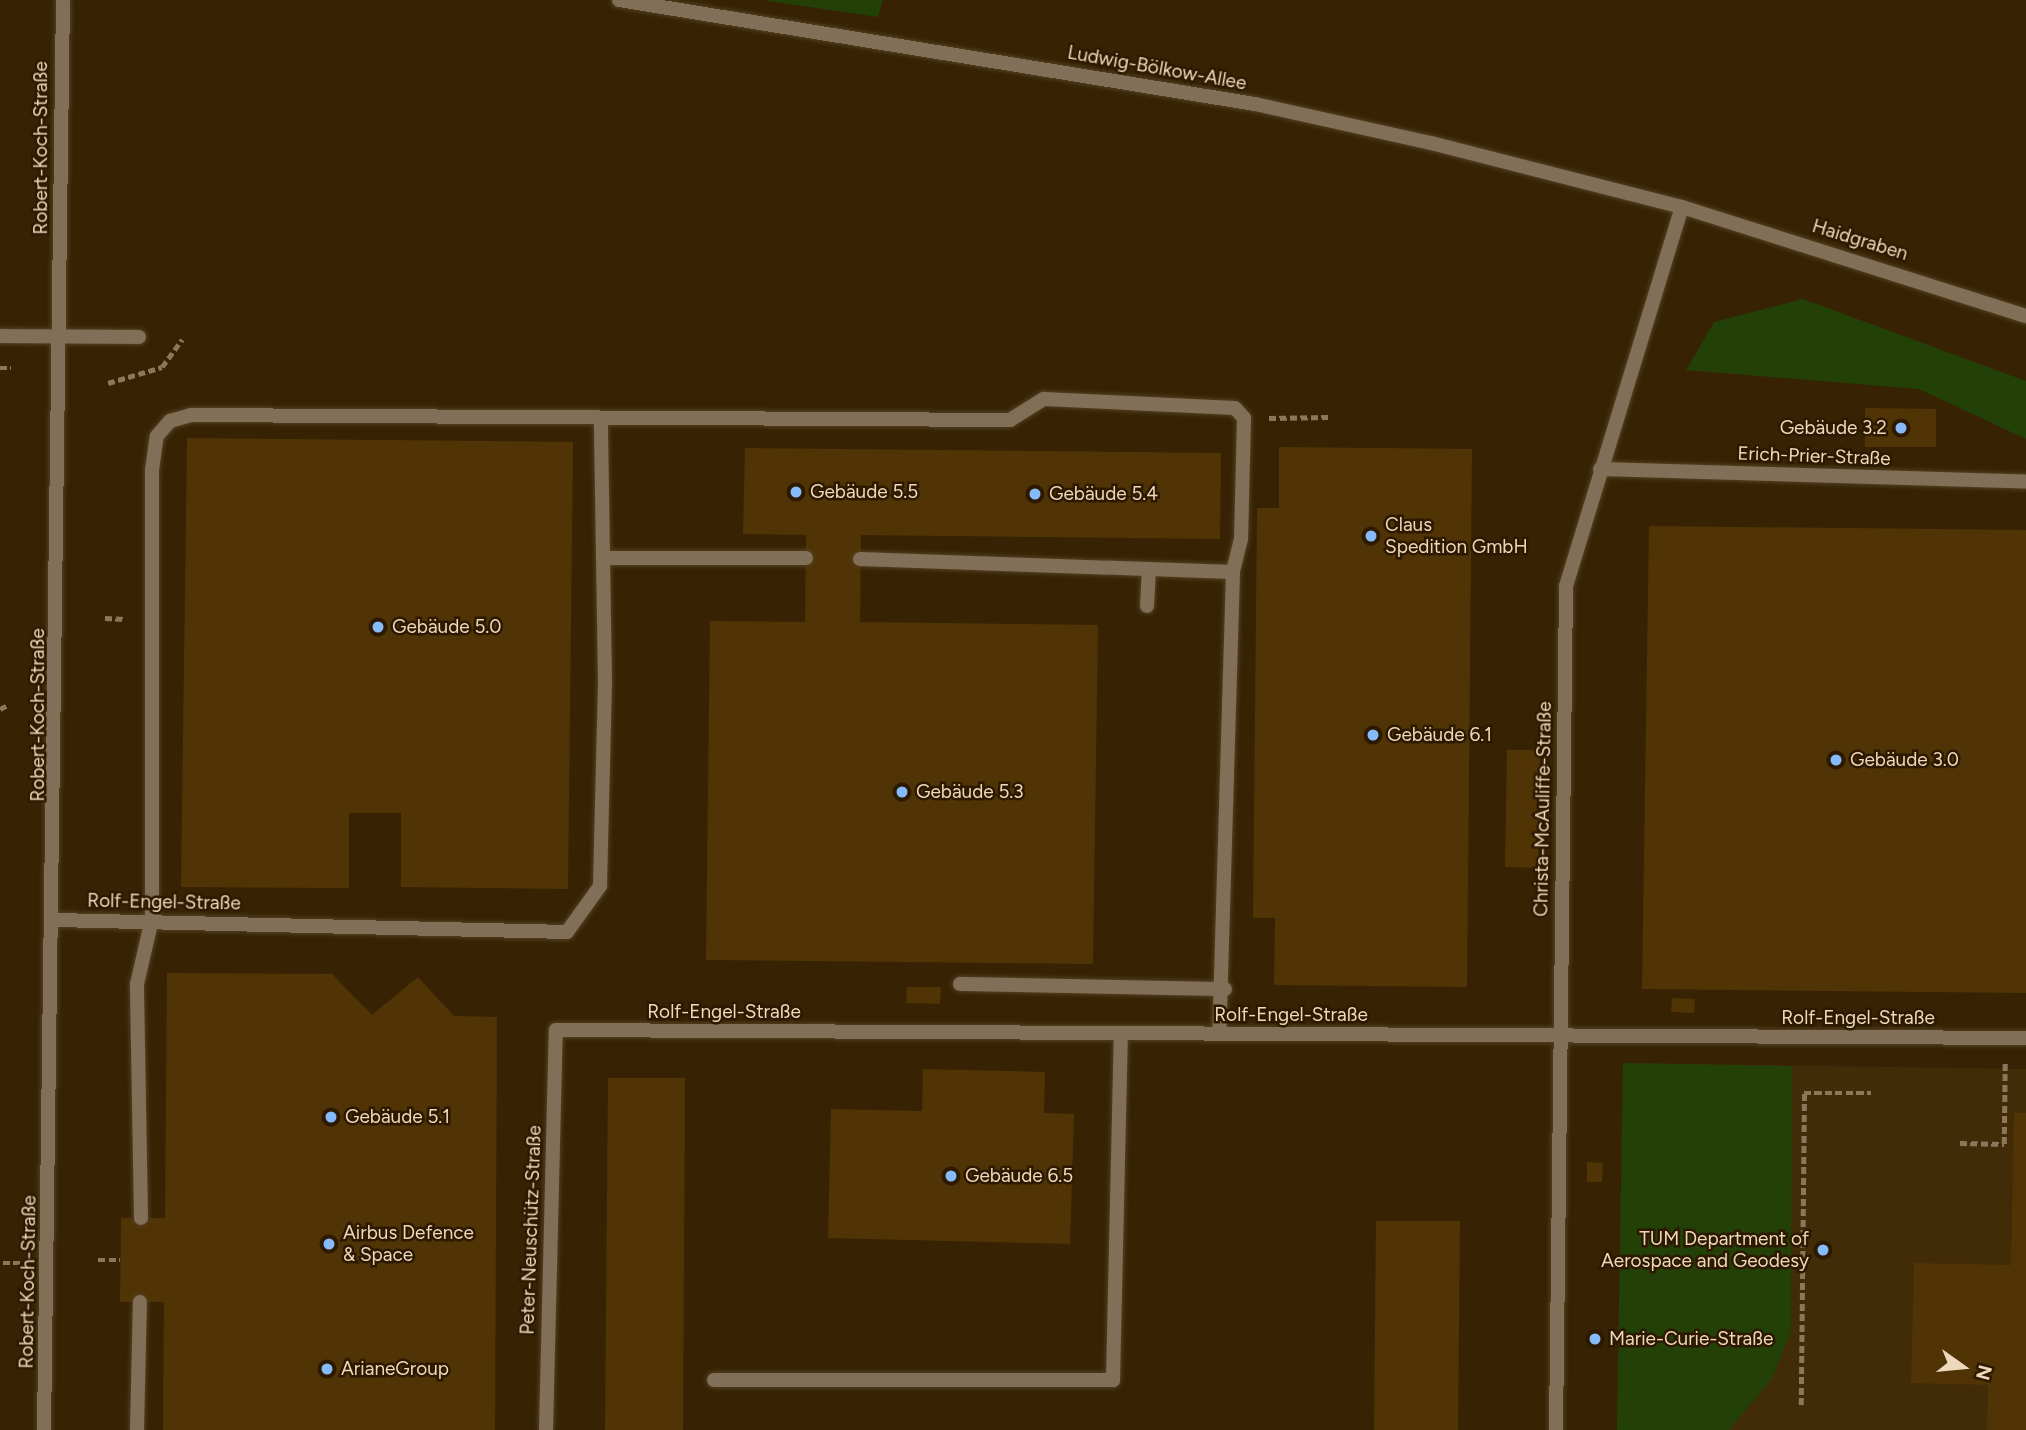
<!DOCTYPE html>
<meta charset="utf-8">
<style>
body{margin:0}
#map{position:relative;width:2026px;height:1430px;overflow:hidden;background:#372304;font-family:Figtree,sans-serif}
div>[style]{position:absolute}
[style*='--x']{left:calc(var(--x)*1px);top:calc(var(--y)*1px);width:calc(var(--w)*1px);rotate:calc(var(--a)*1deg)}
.built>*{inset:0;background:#422b07}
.green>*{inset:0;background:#234007}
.building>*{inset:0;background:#513405}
.path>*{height:4.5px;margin-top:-2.25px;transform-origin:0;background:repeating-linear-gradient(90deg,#8c775a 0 7px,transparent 0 10.5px)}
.roads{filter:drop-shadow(0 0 2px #544021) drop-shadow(0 0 2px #544021)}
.service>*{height:14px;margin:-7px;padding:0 7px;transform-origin:7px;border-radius:7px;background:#816f58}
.minor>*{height:14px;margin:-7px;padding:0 7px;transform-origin:7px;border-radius:7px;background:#816f58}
.dots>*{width:19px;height:19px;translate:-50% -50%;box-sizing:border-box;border:4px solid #2d1900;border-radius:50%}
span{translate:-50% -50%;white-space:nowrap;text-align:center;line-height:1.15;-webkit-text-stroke:5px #2d1900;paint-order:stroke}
.street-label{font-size:19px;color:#eed8bc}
.poi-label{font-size:19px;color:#eed8bc}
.right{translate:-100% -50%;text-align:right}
.left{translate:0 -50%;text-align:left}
.north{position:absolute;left:1928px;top:1332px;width:70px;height:70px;-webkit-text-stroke:5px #2d1900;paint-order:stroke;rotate:105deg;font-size:19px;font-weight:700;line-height:28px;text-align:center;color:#eed8bc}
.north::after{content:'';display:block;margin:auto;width:24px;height:32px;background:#eed8bc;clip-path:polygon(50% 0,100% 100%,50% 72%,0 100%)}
</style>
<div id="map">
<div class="built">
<div style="clip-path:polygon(1623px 1063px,2026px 1069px,2026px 1430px,1617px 1430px)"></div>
</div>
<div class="green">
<div style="clip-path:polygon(762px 0,883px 0,878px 17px)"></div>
<div style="clip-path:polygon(1803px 299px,2026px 381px,2026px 439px,1919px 389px,1686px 370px,1714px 322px)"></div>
<div style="clip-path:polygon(1623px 1063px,1792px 1066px,1791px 1332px,1772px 1379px,1729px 1430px,1617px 1430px)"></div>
</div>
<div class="building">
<div style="clip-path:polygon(1865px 408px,1936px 409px,1936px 447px,1865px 447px)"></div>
<div style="clip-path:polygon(187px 438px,573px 442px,568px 889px,401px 887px,401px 813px,349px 813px,349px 888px,181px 887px)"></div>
<div style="clip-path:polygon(1279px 447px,1472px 449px,1467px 987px,1274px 985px,1275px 918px,1253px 918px,1257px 508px,1279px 508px)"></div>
<div style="clip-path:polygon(745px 448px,1221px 453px,1220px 539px,861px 535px,860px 622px,1098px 625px,1093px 964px,706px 960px,710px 621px,805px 622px,806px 535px,743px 534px)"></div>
<div style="clip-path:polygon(1649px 526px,2026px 530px,2026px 993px,1642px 989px)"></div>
<div style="clip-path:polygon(1507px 750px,1540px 750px,1538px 868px,1505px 867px)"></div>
<div style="clip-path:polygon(167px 973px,332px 974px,372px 1015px,418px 977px,454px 1016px,497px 1017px,495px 1430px,163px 1430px,164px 1302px,120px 1302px,121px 1218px,165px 1218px)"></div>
<div style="clip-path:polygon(907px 987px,941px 987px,940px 1004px,906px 1003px)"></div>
<div style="clip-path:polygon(1672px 998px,1695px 999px,1694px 1013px,1671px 1012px)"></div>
<div style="clip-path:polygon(923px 1069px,1045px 1072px,1044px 1113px,1074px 1114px,1070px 1244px,828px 1238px,831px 1109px,922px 1111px)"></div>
<div style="clip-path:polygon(608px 1078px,685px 1078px,683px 1430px,605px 1430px)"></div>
<div style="clip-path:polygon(2014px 1113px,2026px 1113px,2026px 1430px,1987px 1430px,1988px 1385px,1911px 1383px,1914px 1263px,2011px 1265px)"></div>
<div style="clip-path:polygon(1587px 1162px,1603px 1163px,1602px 1182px,1587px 1182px)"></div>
<div style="clip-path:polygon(1376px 1221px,1460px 1221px,1458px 1430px,1374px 1430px)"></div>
</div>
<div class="path">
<div style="--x:0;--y:368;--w:11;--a:0"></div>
<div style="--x:108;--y:383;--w:56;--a:-16.5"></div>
<div style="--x:162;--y:367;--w:34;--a:-54"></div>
<div style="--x:1269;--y:418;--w:59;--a:-1"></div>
<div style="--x:105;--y:618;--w:20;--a:3"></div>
<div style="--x:0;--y:709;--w:9;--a:-27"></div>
<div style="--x:1960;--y:1143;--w:44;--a:1.3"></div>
<div style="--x:2004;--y:1144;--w:82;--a:-89.3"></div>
<div style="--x:98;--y:1260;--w:22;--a:0"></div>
<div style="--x:3;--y:1263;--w:17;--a:0"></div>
<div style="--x:1801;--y:1405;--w:312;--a:-89.4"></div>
<div style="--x:1804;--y:1093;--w:67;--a:0"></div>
</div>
<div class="roads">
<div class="service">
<div style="--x:0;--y:336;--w:139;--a:0.4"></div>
<div style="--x:603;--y:558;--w:203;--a:0"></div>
<div style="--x:860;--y:559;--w:373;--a:2"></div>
<div style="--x:1147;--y:606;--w:37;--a:-87"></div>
<div style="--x:55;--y:920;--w:512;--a:1.34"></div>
<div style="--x:567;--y:932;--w:57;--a:-54.3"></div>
<div style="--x:600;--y:886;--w:203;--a:-88.6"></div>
<div style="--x:605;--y:683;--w:264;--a:-90.9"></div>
<div style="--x:960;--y:984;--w:265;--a:1.1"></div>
<div style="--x:141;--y:1218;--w:234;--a:-91"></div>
<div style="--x:137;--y:984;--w:67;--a:-77"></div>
<div style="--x:152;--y:919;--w:449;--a:-90"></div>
<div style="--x:152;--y:470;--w:34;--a:-82"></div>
<div style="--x:157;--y:436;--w:20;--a:-49"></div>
<div style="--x:170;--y:421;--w:22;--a:-16"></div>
<div style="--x:191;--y:415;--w:819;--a:0.35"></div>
<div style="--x:1010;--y:420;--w:40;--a:-32"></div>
<div style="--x:1044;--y:399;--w:191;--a:2.7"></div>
<div style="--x:1235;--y:408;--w:13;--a:48"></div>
<div style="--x:1244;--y:418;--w:121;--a:91.4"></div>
<div style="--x:1241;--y:539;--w:34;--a:104"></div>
<div style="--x:1233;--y:572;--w:461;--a:91.7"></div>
<div style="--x:714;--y:1380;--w:399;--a:0"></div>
<div style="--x:1113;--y:1380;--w:347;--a:-88.7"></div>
<div style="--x:137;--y:1430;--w:128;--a:-88.7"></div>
</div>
<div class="minor">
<div style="--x:619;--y:0;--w:644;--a:9.29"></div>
<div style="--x:1255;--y:104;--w:180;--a:12.5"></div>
<div style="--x:1431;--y:143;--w:259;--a:14.3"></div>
<div style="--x:1682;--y:207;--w:361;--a:17.6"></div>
<div style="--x:1600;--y:469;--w:426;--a:1.7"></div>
<div style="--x:44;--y:1430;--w:1430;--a:-89.24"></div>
<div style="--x:546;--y:1430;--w:400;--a:-88.6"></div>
<div style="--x:556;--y:1030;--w:1470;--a:0.31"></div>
<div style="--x:1556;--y:1430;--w:844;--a:-89.32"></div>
<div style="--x:1566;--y:586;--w:396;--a:-73"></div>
</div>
</div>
<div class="dots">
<div style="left:1901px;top:428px;background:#85bbfb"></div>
<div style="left:796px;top:492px;background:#85bbfb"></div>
<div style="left:1035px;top:494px;background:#85bbfb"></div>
<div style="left:1371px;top:536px;background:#85bbfb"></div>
<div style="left:378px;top:627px;background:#85bbfb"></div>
<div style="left:1373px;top:735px;background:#85bbfb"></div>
<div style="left:1836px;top:760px;background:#85bbfb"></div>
<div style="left:902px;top:792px;background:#85bbfb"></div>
<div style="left:331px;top:1117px;background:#85bbfb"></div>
<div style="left:951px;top:1176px;background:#85bbfb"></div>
<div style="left:329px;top:1244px;background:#85bbfb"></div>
<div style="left:1823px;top:1250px;background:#85bbfb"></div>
<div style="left:1595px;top:1339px;background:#85bbfb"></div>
<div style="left:327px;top:1369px;background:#85bbfb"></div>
</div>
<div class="street-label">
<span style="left:1157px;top:68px;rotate:10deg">Ludwig-Bölkow-Allee</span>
<span style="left:41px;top:148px;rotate:-90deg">Robert-Koch-Straße</span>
<span style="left:1860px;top:240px;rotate:17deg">Haidgraben</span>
<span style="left:1814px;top:456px;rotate:2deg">Erich-Prier-Straße</span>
<span style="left:38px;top:715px;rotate:-90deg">Robert-Koch-Straße</span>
<span style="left:1543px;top:809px;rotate:-89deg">Christa-McAuliffe-Straße</span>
<span style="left:164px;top:902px;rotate:1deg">Rolf-Engel-Straße</span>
<span style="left:724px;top:1012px">Rolf-Engel-Straße</span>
<span style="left:1291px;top:1015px">Rolf-Engel-Straße</span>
<span style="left:1858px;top:1018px">Rolf-Engel-Straße</span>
<span style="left:531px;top:1230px;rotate:-88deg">Peter-Neuschütz-Straße</span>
<span style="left:28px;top:1282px;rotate:-89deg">Robert-Koch-Straße</span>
</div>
<div class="poi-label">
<span class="right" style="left:1887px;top:428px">Gebäude 3.2</span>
<span class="left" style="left:810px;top:492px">Gebäude 5.5</span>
<span class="left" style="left:1049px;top:494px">Gebäude 5.4</span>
<span class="left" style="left:1385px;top:536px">Claus<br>Spedition GmbH</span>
<span class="left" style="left:392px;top:627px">Gebäude 5.0</span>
<span class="left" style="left:1387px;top:735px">Gebäude 6.1</span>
<span class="left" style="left:1850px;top:760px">Gebäude 3.0</span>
<span class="left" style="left:916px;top:792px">Gebäude 5.3</span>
<span class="left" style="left:345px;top:1117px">Gebäude 5.1</span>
<span class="left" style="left:965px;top:1176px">Gebäude 6.5</span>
<span class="left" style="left:343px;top:1244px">Airbus Defence<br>&amp; Space</span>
<span class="right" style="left:1809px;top:1250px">TUM Department of<br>Aerospace and Geodesy</span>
<span class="left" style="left:1609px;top:1339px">Marie-Curie-Straße</span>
<span class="left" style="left:341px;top:1369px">ArianeGroup</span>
</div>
<div class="north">N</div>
</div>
